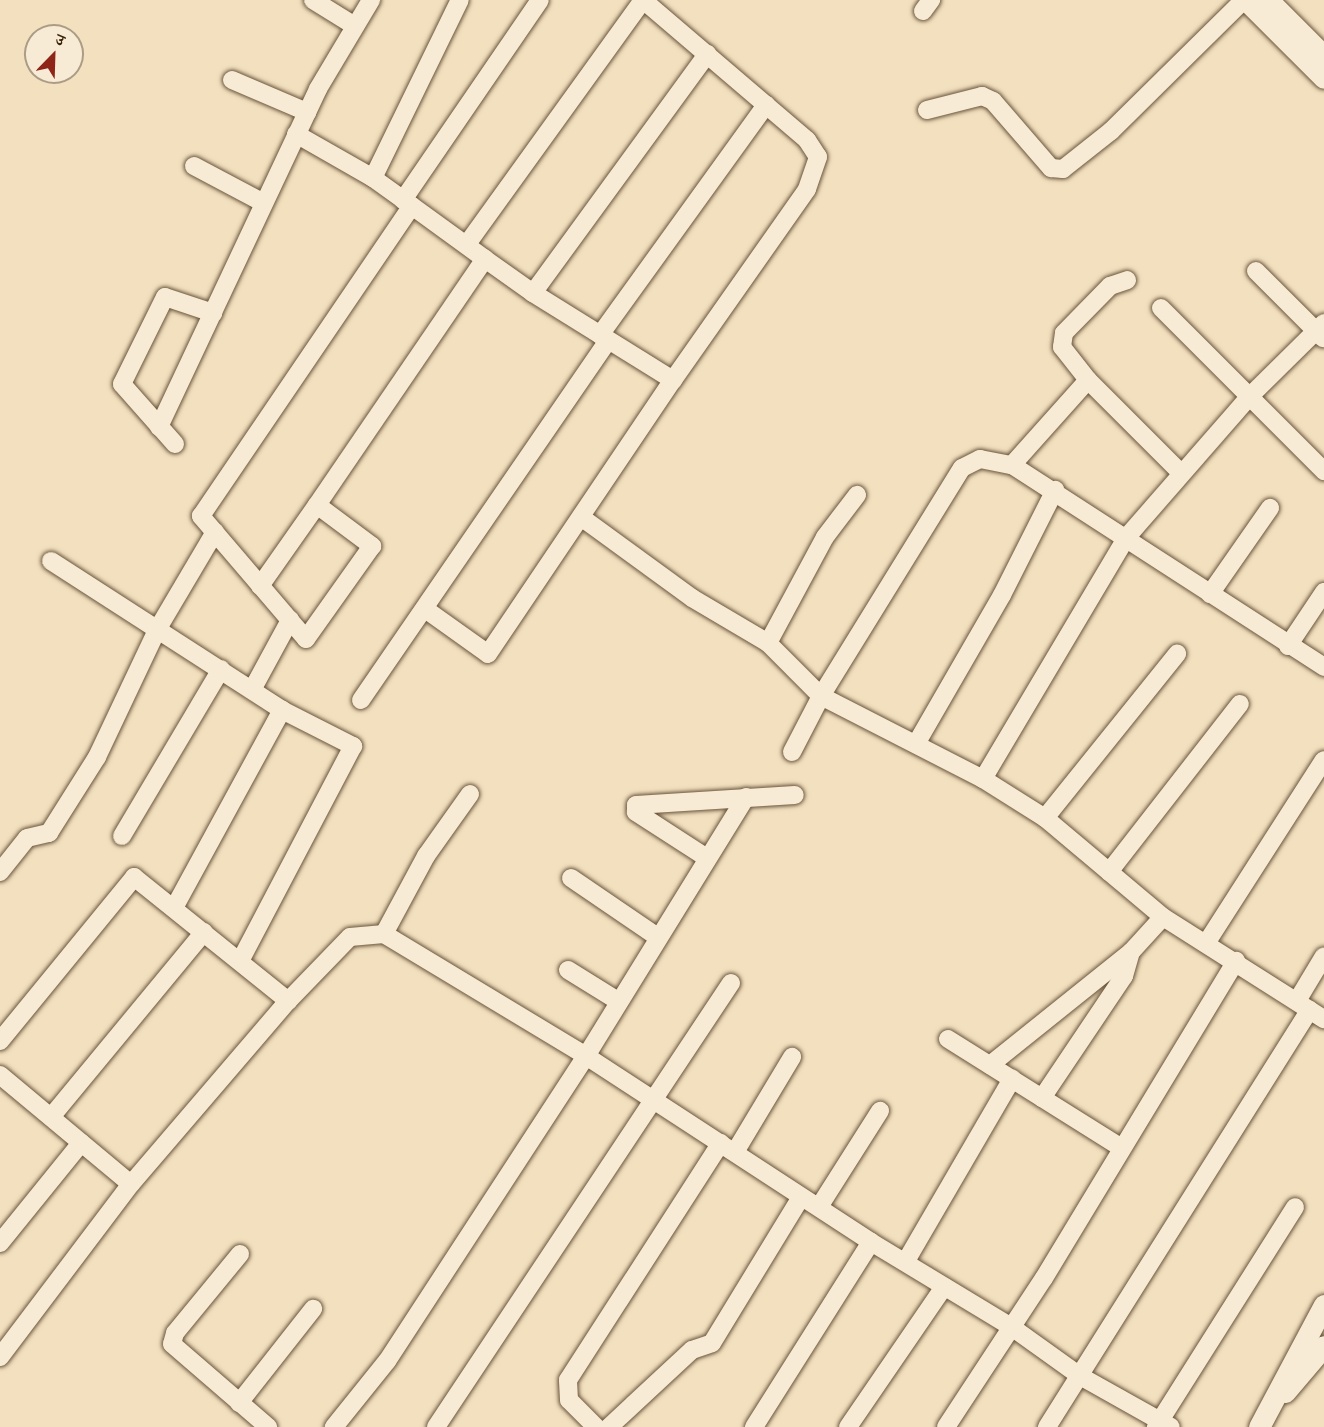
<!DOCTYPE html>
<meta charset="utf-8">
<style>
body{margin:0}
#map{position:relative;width:1324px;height:1427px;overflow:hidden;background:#f2e0bf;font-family:"Gentium Book Plus","Noto Serif Devanagari",serif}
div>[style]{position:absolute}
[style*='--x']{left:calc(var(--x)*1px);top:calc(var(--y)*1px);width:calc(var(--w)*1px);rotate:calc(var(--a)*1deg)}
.roads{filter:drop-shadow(0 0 2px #6a543a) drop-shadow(0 0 2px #6a543a)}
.minor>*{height:18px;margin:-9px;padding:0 9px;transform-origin:9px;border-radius:9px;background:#f7ebd5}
.tertiary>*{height:21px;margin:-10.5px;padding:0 10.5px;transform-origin:10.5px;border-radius:10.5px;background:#f7ebd5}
span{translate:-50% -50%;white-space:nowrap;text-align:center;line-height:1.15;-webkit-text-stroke:4.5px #f7ebd5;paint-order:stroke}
.north{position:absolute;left:24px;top:24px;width:60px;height:60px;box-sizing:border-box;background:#f7ebd5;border:2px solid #ad9c85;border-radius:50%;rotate:23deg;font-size:16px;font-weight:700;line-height:24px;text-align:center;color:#3d250d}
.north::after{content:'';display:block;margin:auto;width:21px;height:27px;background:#8f2418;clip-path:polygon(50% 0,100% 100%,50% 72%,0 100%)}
</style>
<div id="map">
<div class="roads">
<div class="minor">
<div style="--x:313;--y:0;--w:49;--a:31.8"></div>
<div style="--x:923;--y:11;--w:14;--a:-54"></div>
<div style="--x:232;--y:80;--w:82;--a:23.1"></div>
<div style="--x:927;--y:110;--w:57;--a:-14.3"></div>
<div style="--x:982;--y:96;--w:12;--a:24"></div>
<div style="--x:993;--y:101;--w:89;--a:49.1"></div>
<div style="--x:1051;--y:168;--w:12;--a:5"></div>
<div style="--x:1063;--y:169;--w:61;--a:-38.4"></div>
<div style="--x:1111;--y:131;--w:187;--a:-44.6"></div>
<div style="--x:296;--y:134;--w:89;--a:29.7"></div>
<div style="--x:373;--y:178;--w:48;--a:35.7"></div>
<div style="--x:412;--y:206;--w:90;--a:36"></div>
<div style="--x:485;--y:259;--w:59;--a:35.3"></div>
<div style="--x:533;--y:293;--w:165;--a:31.9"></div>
<div style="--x:673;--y:380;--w:233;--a:-54.9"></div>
<div style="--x:807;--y:189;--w:34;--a:-71"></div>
<div style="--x:818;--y:157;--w:20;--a:-123"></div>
<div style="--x:807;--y:140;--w:216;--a:-139.5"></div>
<div style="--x:643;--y:0;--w:302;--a:125.8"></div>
<div style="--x:194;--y:166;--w:79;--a:27.9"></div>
<div style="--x:373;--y:178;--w:198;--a:-64"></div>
<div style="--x:403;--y:200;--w:242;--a:-55.6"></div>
<div style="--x:1256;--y:271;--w:95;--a:45"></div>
<div style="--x:533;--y:293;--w:296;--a:-53.9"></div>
<div style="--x:1161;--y:308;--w:231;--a:45"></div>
<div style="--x:600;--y:335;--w:284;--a:-54.2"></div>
<div style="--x:1088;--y:380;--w:42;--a:-128.2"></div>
<div style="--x:1062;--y:347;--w:14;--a:-82"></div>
<div style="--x:1064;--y:333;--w:66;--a:-45.6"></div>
<div style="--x:1110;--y:286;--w:18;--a:-19"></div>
<div style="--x:159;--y:427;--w:374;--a:-64.8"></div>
<div style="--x:318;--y:89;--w:104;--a:-59.2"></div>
<div style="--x:175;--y:444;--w:80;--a:-131.5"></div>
<div style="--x:122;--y:384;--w:97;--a:-63.7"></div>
<div style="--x:165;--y:297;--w:51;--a:18.4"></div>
<div style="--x:1180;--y:472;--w:130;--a:-135"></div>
<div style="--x:1088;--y:380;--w:114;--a:131.8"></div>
<div style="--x:1012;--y:465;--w:372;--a:32.9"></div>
<div style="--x:317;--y:505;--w:298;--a:-55.7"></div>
<div style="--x:581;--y:517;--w:137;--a:36.1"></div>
<div style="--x:692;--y:598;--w:88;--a:30.6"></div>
<div style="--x:768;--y:643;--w:75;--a:45"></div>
<div style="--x:821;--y:696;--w:182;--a:27.1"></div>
<div style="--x:983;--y:779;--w:73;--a:32.2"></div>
<div style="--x:1045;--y:818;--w:154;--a:40"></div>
<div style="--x:51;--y:561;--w:275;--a:32.8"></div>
<div style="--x:282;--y:710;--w:80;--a:26.9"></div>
<div style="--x:353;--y:746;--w:243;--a:117.7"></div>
<div style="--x:260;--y:586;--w:99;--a:-54.9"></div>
<div style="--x:317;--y:505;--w:69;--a:36.7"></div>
<div style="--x:372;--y:546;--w:114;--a:125.4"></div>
<div style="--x:306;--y:639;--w:162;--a:-130.5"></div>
<div style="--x:201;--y:516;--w:375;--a:-55.8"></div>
<div style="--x:1210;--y:594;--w:105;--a:-55.1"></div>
<div style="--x:425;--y:609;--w:77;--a:35.5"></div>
<div style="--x:488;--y:654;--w:331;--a:-56"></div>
<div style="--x:768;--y:643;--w:120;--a:-61.7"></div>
<div style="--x:825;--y:537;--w:53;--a:-52.7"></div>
<div style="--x:1288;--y:646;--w:65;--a:-56.3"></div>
<div style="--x:252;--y:690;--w:80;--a:-61.5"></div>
<div style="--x:361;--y:700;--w:436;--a:-55.5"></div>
<div style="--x:916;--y:744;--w:172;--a:-60"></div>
<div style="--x:1002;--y:595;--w:118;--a:-63.2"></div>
<div style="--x:792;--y:752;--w:63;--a:-62.6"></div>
<div style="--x:821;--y:696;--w:268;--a:-58.3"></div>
<div style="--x:962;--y:468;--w:20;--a:-27"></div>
<div style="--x:980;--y:459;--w:33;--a:11"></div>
<div style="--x:983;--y:779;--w:280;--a:-59.3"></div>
<div style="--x:1126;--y:538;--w:189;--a:-48.9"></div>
<div style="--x:1250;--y:396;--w:104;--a:-44.6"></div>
<div style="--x:746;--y:797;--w:304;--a:121.7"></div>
<div style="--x:586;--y:1056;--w:340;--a:33.1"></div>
<div style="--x:871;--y:1242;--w:166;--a:31.2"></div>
<div style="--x:1013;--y:1328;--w:82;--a:35.6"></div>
<div style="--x:1080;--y:1376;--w:104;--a:29.3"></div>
<div style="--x:1045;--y:818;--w:211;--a:-51.2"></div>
<div style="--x:122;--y:836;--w:194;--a:-59.3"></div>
<div style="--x:707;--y:858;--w:85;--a:-147.1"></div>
<div style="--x:636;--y:812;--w:7;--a:-90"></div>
<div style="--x:636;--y:805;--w:159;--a:-3.6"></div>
<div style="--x:0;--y:872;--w:43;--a:-51.5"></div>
<div style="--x:27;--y:838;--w:23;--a:-13"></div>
<div style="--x:49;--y:833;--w:90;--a:-57.7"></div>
<div style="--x:97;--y:757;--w:140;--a:-64.7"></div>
<div style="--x:157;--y:630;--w:114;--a:-59.4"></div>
<div style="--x:1109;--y:872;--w:213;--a:-52.1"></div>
<div style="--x:571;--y:878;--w:103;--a:34.3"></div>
<div style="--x:174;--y:908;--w:226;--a:-61.4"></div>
<div style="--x:384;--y:934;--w:89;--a:-61.7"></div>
<div style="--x:426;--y:856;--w:76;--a:-54.6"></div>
<div style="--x:1207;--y:942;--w:216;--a:-57.3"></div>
<div style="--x:568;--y:970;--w:59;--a:31.8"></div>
<div style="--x:1297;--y:1001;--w:52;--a:-59"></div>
<div style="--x:948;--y:1039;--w:203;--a:32.1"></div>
<div style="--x:0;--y:1041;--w:212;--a:-50.7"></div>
<div style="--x:134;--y:877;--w:198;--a:38.8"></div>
<div style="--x:990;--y:1065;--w:181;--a:-38.7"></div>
<div style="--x:1131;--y:952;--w:47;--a:-47.6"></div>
<div style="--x:1163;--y:917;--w:191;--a:32.4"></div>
<div style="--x:0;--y:1075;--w:170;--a:39.8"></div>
<div style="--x:1042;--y:1098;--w:147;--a:-56.1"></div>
<div style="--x:1124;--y:976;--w:25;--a:-74"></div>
<div style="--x:51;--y:1117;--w:240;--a:-50.4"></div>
<div style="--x:735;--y:1152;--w:111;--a:-59"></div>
<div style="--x:819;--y:1207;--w:114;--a:-57.6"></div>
<div style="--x:0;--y:1243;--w:129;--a:-51"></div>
<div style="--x:240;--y:1254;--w:102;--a:129.4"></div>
<div style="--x:175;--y:1333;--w:11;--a:105"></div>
<div style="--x:172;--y:1344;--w:127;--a:40.8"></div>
<div style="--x:906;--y:1261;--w:211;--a:-59.8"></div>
<div style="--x:0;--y:1357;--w:217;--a:-52.9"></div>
<div style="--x:131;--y:1184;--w:241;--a:-49.4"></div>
<div style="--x:288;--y:1001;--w:89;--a:-45.9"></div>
<div style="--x:350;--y:937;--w:34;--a:-5"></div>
<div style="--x:384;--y:934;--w:236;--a:31.1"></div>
<div style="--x:586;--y:1056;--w:364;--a:123.1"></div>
<div style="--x:387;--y:1361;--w:85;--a:128.8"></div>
<div style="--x:239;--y:1403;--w:120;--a:-51.8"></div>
<div style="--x:436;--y:1427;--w:533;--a:-56.4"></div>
<div style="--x:596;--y:1427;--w:38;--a:-135"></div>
<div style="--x:569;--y:1400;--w:20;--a:-93"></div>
<div style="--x:568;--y:1380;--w:282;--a:-57.2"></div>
<div style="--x:609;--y:1427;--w:113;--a:-42.9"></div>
<div style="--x:692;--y:1350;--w:21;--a:-19"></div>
<div style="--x:712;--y:1343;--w:171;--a:-58.6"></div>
<div style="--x:754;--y:1427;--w:219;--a:-57.7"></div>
<div style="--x:848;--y:1427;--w:170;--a:-55.6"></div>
<div style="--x:946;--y:1427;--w:178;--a:-56.7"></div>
<div style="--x:1044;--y:1278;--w:371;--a:-58.8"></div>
<div style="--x:1047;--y:1427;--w:493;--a:-57.8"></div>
<div style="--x:1156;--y:1427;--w:260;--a:-57.7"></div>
</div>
<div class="tertiary">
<div style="--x:1246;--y:0;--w:110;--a:45"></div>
<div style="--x:1268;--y:0;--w:79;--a:45"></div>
<div style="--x:1285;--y:1392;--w:60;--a:-49.7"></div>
<div style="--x:1259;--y:1427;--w:138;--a:-62"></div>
</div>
</div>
<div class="north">उ</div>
</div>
